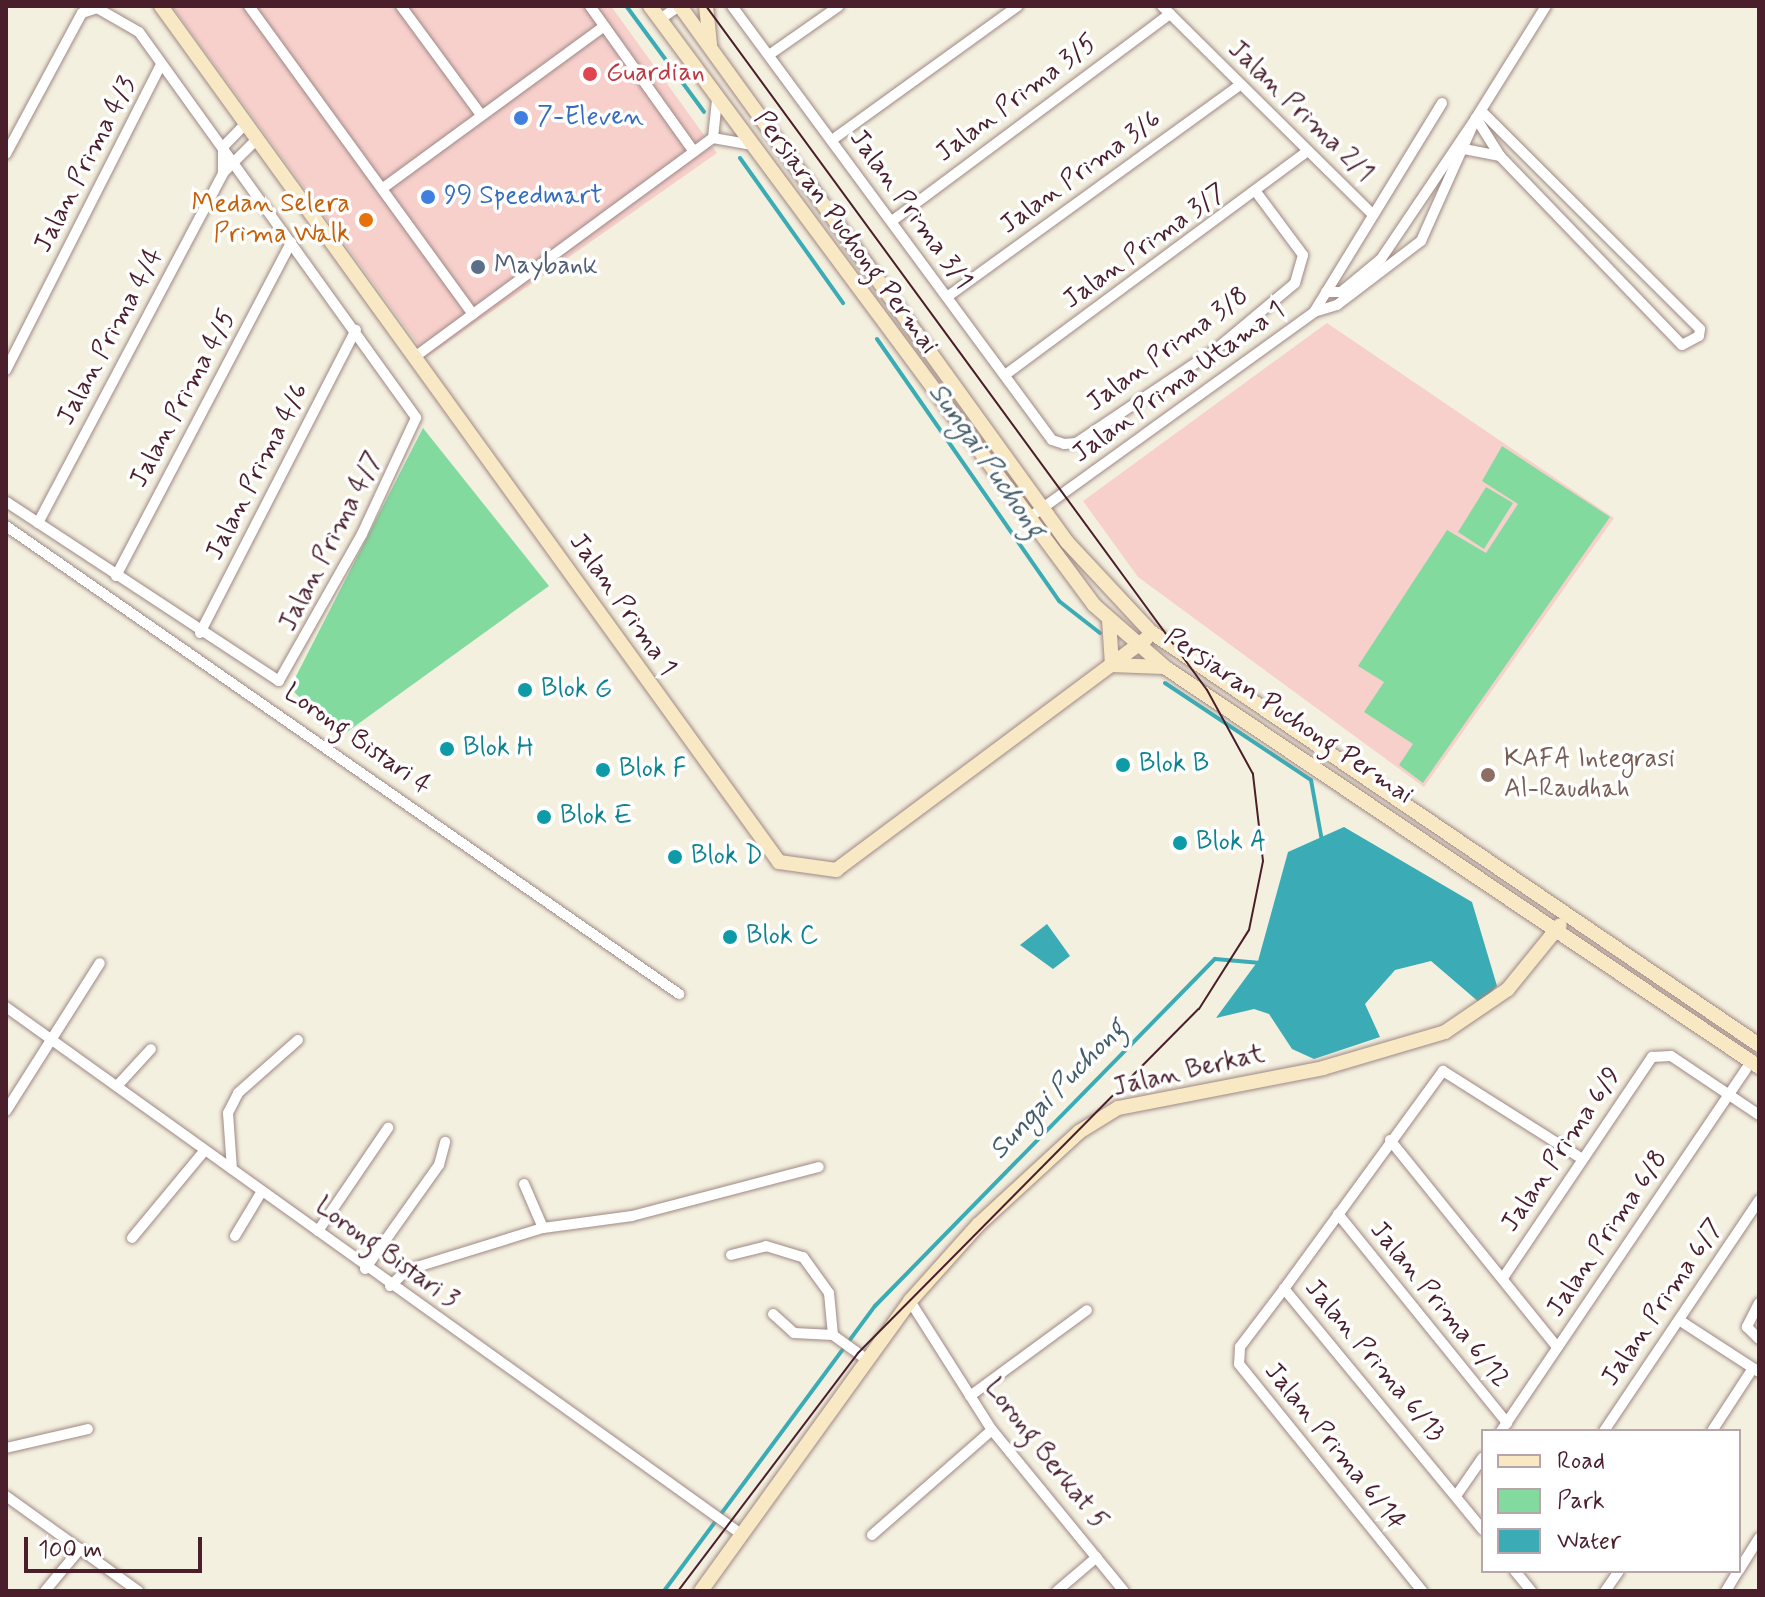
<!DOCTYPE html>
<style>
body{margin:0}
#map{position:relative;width:1765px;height:1597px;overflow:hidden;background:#f4f0df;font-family:Mynerve,sans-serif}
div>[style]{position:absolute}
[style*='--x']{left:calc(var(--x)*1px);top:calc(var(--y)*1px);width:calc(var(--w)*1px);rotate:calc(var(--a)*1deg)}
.built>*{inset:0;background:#f7d0cc}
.green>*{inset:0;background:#83da9f}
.water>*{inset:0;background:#3bacb6}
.stream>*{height:4px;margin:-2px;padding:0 2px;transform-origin:2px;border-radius:2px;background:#3bacb6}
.roads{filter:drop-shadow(0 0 2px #9f8885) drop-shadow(0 0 2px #9f8885)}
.street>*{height:10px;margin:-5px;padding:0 5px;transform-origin:5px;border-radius:5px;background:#fff}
.secondary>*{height:14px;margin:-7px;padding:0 7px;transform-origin:7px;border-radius:7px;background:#f8e8c3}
.tram>*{height:2px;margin:-1px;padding:0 1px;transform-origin:1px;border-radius:1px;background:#4a1f2b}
.dots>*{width:22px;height:22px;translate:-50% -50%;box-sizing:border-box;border:4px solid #fff;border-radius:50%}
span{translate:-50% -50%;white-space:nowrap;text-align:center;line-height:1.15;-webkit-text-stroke:7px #fff;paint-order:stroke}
.health-label{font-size:26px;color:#be3a42}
.left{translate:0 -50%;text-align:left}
.street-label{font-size:26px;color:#4a1f2b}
.shop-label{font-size:26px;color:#366cbe}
.food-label{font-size:26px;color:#c56008}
.right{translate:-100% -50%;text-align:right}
.service-label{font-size:26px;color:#4e5e75}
.culture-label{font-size:26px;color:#0d838f}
.education-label{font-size:26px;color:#785e54}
.water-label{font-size:28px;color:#435e6a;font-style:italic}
.frame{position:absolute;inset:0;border:8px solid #4a1f2b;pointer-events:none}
.legend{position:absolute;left:1481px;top:1429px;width:260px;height:144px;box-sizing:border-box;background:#fff;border:2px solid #b7a5aa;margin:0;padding:10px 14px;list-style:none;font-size:24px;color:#4a1f2b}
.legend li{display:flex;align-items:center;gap:16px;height:40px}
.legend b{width:40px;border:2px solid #b7a5aa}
.scale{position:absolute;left:24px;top:1537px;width:178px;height:36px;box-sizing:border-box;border:4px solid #4a1f2b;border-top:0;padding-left:10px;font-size:24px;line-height:28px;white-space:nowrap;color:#4a1f2b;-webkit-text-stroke:6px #fff;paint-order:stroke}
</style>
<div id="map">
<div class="built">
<div style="clip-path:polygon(172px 6px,611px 6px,717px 153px,427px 357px)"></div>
<div style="clip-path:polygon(1327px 323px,1614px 518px,1424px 787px,1138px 577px,1083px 501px)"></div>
</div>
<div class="green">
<div style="clip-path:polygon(423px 428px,549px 586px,340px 737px,290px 688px)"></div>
<div style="clip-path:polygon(1502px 446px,1610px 517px,1423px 783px,1399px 765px,1413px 744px,1364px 712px,1384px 682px,1358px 666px,1447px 530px,1486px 553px,1518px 504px,1482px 481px)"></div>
<div style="clip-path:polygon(1486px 487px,1513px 503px,1484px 549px,1458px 532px)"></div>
</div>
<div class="water">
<div style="clip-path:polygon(1344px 827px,1472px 902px,1497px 986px,1480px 1003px,1431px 961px,1395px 970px,1365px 1004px,1380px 1037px,1314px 1059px,1292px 1049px,1269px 1014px,1254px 1009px,1216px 1018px,1258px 961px,1288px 852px)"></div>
<div style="clip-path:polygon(1047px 924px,1070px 956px,1053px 969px,1020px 945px)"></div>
</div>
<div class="stream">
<div style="--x:627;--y:7;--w:130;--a:53.7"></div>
<div style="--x:740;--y:158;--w:178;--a:54.6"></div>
<div style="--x:877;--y:339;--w:319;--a:55.2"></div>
<div style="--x:1059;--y:601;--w:52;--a:38"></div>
<div style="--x:1165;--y:683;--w:175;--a:33.6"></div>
<div style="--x:1311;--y:780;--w:62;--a:79.8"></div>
<div style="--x:664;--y:1591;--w:355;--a:-53.5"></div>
<div style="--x:875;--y:1306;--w:486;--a:-45.6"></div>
<div style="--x:1215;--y:959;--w:46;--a:5"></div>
</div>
<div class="roads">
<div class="street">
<div style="--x:249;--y:6;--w:381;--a:54"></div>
<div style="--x:401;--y:6;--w:135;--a:53.7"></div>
<div style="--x:590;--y:6;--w:179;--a:54.5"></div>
<div style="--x:732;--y:6;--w:539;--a:53.6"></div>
<div style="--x:1052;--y:440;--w:13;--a:18"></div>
<div style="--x:1064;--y:444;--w:12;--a:-5"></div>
<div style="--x:1076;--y:443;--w:167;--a:-33.8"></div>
<div style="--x:1215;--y:350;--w:104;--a:-39.9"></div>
<div style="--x:1295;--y:283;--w:29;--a:-74"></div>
<div style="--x:1303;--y:255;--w:77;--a:-126.6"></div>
<div style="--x:1162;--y:6;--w:297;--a:44.7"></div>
<div style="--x:660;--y:19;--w:23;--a:-34"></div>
<div style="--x:769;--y:55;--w:85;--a:-35"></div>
<div style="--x:1476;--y:118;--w:45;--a:57.7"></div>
<div style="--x:713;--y:138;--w:36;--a:10"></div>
<div style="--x:832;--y:140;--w:229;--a:-35.8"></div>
<div style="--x:1464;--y:149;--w:37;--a:11"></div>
<div style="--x:1500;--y:156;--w:262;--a:46.1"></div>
<div style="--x:1682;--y:345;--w:19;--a:-28"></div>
<div style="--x:1699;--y:336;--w:7;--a:-82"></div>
<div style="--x:1700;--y:329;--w:309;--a:-135.1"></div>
<div style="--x:6;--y:154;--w:160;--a:-61.7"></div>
<div style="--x:82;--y:13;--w:16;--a:-18"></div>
<div style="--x:97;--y:8;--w:48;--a:29.7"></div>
<div style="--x:139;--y:32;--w:475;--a:54.3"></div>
<div style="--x:416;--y:418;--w:128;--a:115"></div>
<div style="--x:362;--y:534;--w:169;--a:119.5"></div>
<div style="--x:279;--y:681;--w:326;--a:-146.7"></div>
<div style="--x:223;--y:173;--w:26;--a:-90"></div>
<div style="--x:223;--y:147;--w:32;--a:-46"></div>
<div style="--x:383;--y:188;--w:274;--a:-36.2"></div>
<div style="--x:892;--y:221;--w:347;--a:-36.7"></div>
<div style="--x:1326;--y:292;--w:15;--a:0"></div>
<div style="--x:1341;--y:292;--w:52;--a:-39.5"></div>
<div style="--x:1381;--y:259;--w:170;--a:-56"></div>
<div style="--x:947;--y:297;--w:362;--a:-35.9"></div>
<div style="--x:1314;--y:312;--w:24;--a:-17"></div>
<div style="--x:1337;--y:305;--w:106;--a:-37.3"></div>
<div style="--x:1421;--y:241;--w:135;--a:-65.9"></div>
<div style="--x:1476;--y:118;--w:132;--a:-58"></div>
<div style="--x:416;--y:356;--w:368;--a:-36.3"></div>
<div style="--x:713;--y:138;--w:37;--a:-84"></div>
<div style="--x:6;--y:370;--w:342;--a:-63.1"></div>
<div style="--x:1005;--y:375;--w:377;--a:-36.5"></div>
<div style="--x:1026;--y:520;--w:355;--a:-35.8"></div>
<div style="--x:1314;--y:312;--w:245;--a:-58.5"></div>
<div style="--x:38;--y:523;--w:396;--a:-62.1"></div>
<div style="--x:223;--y:173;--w:47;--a:-45"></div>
<div style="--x:6;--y:526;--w:820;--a:34.81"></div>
<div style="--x:116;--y:576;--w:377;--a:-62.3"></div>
<div style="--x:200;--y:633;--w:341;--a:-62.8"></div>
<div style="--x:6;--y:1007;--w:904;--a:35.64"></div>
<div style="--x:117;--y:1086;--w:50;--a:-47.4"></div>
<div style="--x:6;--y:1111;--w:175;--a:-57.6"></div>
<div style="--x:1390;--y:1140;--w:266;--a:51.1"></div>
<div style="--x:232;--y:1169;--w:56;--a:-94.1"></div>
<div style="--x:228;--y:1113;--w:22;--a:-63"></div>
<div style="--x:238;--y:1093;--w:80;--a:-41.5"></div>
<div style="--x:524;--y:1184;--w:48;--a:66.6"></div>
<div style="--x:1338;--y:1214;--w:269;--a:51"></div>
<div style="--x:318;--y:1231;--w:125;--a:-55.8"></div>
<div style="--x:235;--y:1236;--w:52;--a:-59"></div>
<div style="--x:132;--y:1238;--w:114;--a:-50.3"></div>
<div style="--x:731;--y:1255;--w:36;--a:-14"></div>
<div style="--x:766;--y:1246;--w:39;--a:17"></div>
<div style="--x:803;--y:1257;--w:44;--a:54.2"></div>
<div style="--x:829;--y:1293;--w:42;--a:84.6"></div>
<div style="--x:365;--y:1269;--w:128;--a:-54.6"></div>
<div style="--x:439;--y:1165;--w:24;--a:-75"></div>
<div style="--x:1503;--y:1278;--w:267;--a:-56"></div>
<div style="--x:1652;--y:1057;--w:19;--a:-3"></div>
<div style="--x:1671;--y:1056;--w:106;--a:33.8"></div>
<div style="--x:390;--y:1286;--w:23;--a:-43"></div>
<div style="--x:407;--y:1270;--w:142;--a:-17.2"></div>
<div style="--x:543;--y:1228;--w:90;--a:-7.7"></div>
<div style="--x:632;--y:1216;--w:193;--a:-14.7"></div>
<div style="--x:1284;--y:1289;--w:73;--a:127.2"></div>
<div style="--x:1240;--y:1347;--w:17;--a:93"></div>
<div style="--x:1239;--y:1364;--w:292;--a:51.1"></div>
<div style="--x:910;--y:1301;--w:153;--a:57.6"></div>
<div style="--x:992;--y:1430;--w:208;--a:50.7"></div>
<div style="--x:1759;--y:1303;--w:27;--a:117"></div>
<div style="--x:1747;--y:1327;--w:17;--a:45"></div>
<div style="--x:773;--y:1314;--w:28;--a:42"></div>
<div style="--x:794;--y:1333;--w:39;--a:3"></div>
<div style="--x:833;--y:1335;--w:41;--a:36"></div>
<div style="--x:1679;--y:1320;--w:95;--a:33"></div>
<div style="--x:970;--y:1396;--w:145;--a:-36.3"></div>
<div style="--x:1501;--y:1431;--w:446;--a:-55.9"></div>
<div style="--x:1604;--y:1431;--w:278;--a:-56.1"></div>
<div style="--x:1712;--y:1431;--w:75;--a:-56.9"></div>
<div style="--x:6;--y:1448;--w:84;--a:-13"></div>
<div style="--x:6;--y:1496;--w:163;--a:35.7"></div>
<div style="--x:1456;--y:1496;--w:47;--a:-55.3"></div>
<div style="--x:1483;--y:1530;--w:313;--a:-129.5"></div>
<div style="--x:1284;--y:1289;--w:270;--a:-53.9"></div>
<div style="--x:1443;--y:1071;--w:165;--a:32.3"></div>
<div style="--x:872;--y:1535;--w:159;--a:-41.2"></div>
<div style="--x:1739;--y:1570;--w:38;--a:-58"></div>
<div style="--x:1515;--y:1571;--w:26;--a:51"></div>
<div style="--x:45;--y:1591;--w:55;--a:-50.2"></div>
<div style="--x:1057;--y:1591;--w:52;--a:-40.4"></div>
<div style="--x:1605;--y:1591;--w:24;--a:-55"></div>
<div style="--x:1726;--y:1591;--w:23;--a:-59"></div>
</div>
<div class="secondary">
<div style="--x:161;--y:6;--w:1056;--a:54.17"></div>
<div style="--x:779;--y:862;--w:58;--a:8"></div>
<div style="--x:836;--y:870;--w:387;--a:-36.7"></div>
<div style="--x:650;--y:6;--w:746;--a:53.45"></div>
<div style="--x:1094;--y:605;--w:96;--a:41.2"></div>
<div style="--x:1166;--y:668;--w:715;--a:33.93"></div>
<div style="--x:680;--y:6;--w:661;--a:54.17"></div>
<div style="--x:1067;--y:542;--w:123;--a:47"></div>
<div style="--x:1151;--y:632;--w:735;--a:34.19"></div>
<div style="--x:706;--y:6;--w:39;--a:84"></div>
<div style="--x:1109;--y:619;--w:46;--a:86.3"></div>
<div style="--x:1112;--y:665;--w:51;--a:2.2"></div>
<div style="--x:701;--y:1591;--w:357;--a:-54.2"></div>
<div style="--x:910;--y:1301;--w:102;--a:-48.2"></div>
<div style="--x:978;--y:1225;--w:137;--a:-42.6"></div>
<div style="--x:1079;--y:1132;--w:46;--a:-31.6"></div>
<div style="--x:1118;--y:1108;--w:209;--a:-11"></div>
<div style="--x:1323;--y:1068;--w:127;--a:-16.4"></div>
<div style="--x:1445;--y:1032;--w:76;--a:-34.3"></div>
<div style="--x:1508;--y:989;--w:82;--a:-50.9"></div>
</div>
</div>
<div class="tram">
<div style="--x:678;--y:1591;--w:298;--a:-52.9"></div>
<div style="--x:858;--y:1353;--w:484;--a:-45.3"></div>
<div style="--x:1199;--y:1009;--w:93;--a:-57.7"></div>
<div style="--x:1249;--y:930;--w:70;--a:-78.5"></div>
<div style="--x:1263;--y:861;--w:88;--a:-96.6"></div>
<div style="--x:1253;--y:774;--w:96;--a:-118.7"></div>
<div style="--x:1207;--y:690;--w:848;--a:-126.22"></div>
</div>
<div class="dots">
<div style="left:590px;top:74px;background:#e0444e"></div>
<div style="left:521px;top:118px;background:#3f7fe0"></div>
<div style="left:428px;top:197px;background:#3f7fe0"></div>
<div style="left:366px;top:220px;background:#e8710a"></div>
<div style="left:478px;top:267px;background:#5c6f8a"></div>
<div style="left:525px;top:690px;background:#0f9aa8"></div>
<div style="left:447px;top:749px;background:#0f9aa8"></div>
<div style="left:1123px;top:765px;background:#0f9aa8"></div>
<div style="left:603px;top:770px;background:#0f9aa8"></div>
<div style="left:1488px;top:775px;background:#8d6e63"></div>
<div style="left:544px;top:817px;background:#0f9aa8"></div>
<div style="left:1180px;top:843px;background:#0f9aa8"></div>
<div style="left:675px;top:857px;background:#0f9aa8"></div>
<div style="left:730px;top:937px;background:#0f9aa8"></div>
</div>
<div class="health-label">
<span class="left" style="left:606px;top:74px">Guardian</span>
</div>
<div class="street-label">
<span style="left:1017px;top:99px;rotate:-37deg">Jalan Prima 3/5</span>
<span style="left:1300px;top:112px;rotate:44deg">Jalan Prima 2/1</span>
<span style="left:86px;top:165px;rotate:-63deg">Jalan Prima 4/3</span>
<span style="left:1081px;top:173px;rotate:-36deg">Jalan Prima 3/6</span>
<span style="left:910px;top:210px;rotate:54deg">Jalan Prima 3/1</span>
<span style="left:845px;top:233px;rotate:54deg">Persiaran Puchong Permai</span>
<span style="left:1145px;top:247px;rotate:-36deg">Jalan Prima 3/7</span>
<span style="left:111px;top:337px;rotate:-62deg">Jalan Prima 4/4</span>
<span style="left:1168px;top:350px;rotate:-36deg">Jalan Prima 3/8</span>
<span style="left:1179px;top:383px;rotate:-36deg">Jalan Prima Utama 1</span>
<span style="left:184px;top:399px;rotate:-62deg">Jalan Prima 4/5</span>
<span style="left:258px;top:472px;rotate:-63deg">Jalan Prima 4/6</span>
<span style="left:332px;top:542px;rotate:-63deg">Jalan Prima 4/7</span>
<span style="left:622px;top:605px;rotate:55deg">Jalan Prima 1</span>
<span style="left:1288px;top:717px;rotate:34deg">Persiaran Puchong Permai</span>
<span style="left:357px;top:740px;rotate:35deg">Lorong Bistari 4</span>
<span style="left:1189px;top:1072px;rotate:-13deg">Jalan Berkat</span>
<span style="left:1562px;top:1150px;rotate:-56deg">Jalan Prima 6/9</span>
<span style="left:1608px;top:1234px;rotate:-56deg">Jalan Prima 6/8</span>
<span style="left:386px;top:1254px;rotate:36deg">Lorong Bistari 3</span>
<span style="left:1663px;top:1303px;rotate:-56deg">Jalan Prima 6/7</span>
<span style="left:1439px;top:1305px;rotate:51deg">Jalan Prima 6/12</span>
<span style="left:1374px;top:1361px;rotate:50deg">Jalan Prima 6/13</span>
<span style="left:1334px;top:1447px;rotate:51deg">Jalan Prima 6/14</span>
<span style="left:1045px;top:1455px;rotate:52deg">Lorong Berkat 5</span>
</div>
<div class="shop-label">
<span class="left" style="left:537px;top:118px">7-Eleven</span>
<span class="left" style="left:444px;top:197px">99 Speedmart</span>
</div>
<div class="food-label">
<span class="right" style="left:350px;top:220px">Medan Selera<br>Prima Walk</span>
</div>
<div class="service-label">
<span class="left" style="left:494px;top:267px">Maybank</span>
</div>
<div class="culture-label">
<span class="left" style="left:541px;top:690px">Blok G</span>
<span class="left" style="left:463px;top:749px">Blok H</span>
<span class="left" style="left:1139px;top:765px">Blok B</span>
<span class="left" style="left:619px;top:770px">Blok F</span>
<span class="left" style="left:560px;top:817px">Blok E</span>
<span class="left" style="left:1196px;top:843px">Blok A</span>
<span class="left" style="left:691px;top:857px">Blok D</span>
<span class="left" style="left:746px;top:937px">Blok C</span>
</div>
<div class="education-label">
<span class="left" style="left:1504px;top:775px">KAFA Integrasi<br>Al-Raudhah</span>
</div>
<div class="water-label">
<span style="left:986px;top:461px;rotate:55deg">Sungai Puchong</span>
<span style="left:1058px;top:1090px;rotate:-46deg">Sungai Puchong</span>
</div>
<div class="frame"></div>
<ul class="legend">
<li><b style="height:10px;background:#f8e8c3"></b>Road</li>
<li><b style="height:22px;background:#83da9f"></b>Park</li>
<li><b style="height:22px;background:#3bacb6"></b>Water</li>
</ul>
<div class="scale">100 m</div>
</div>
